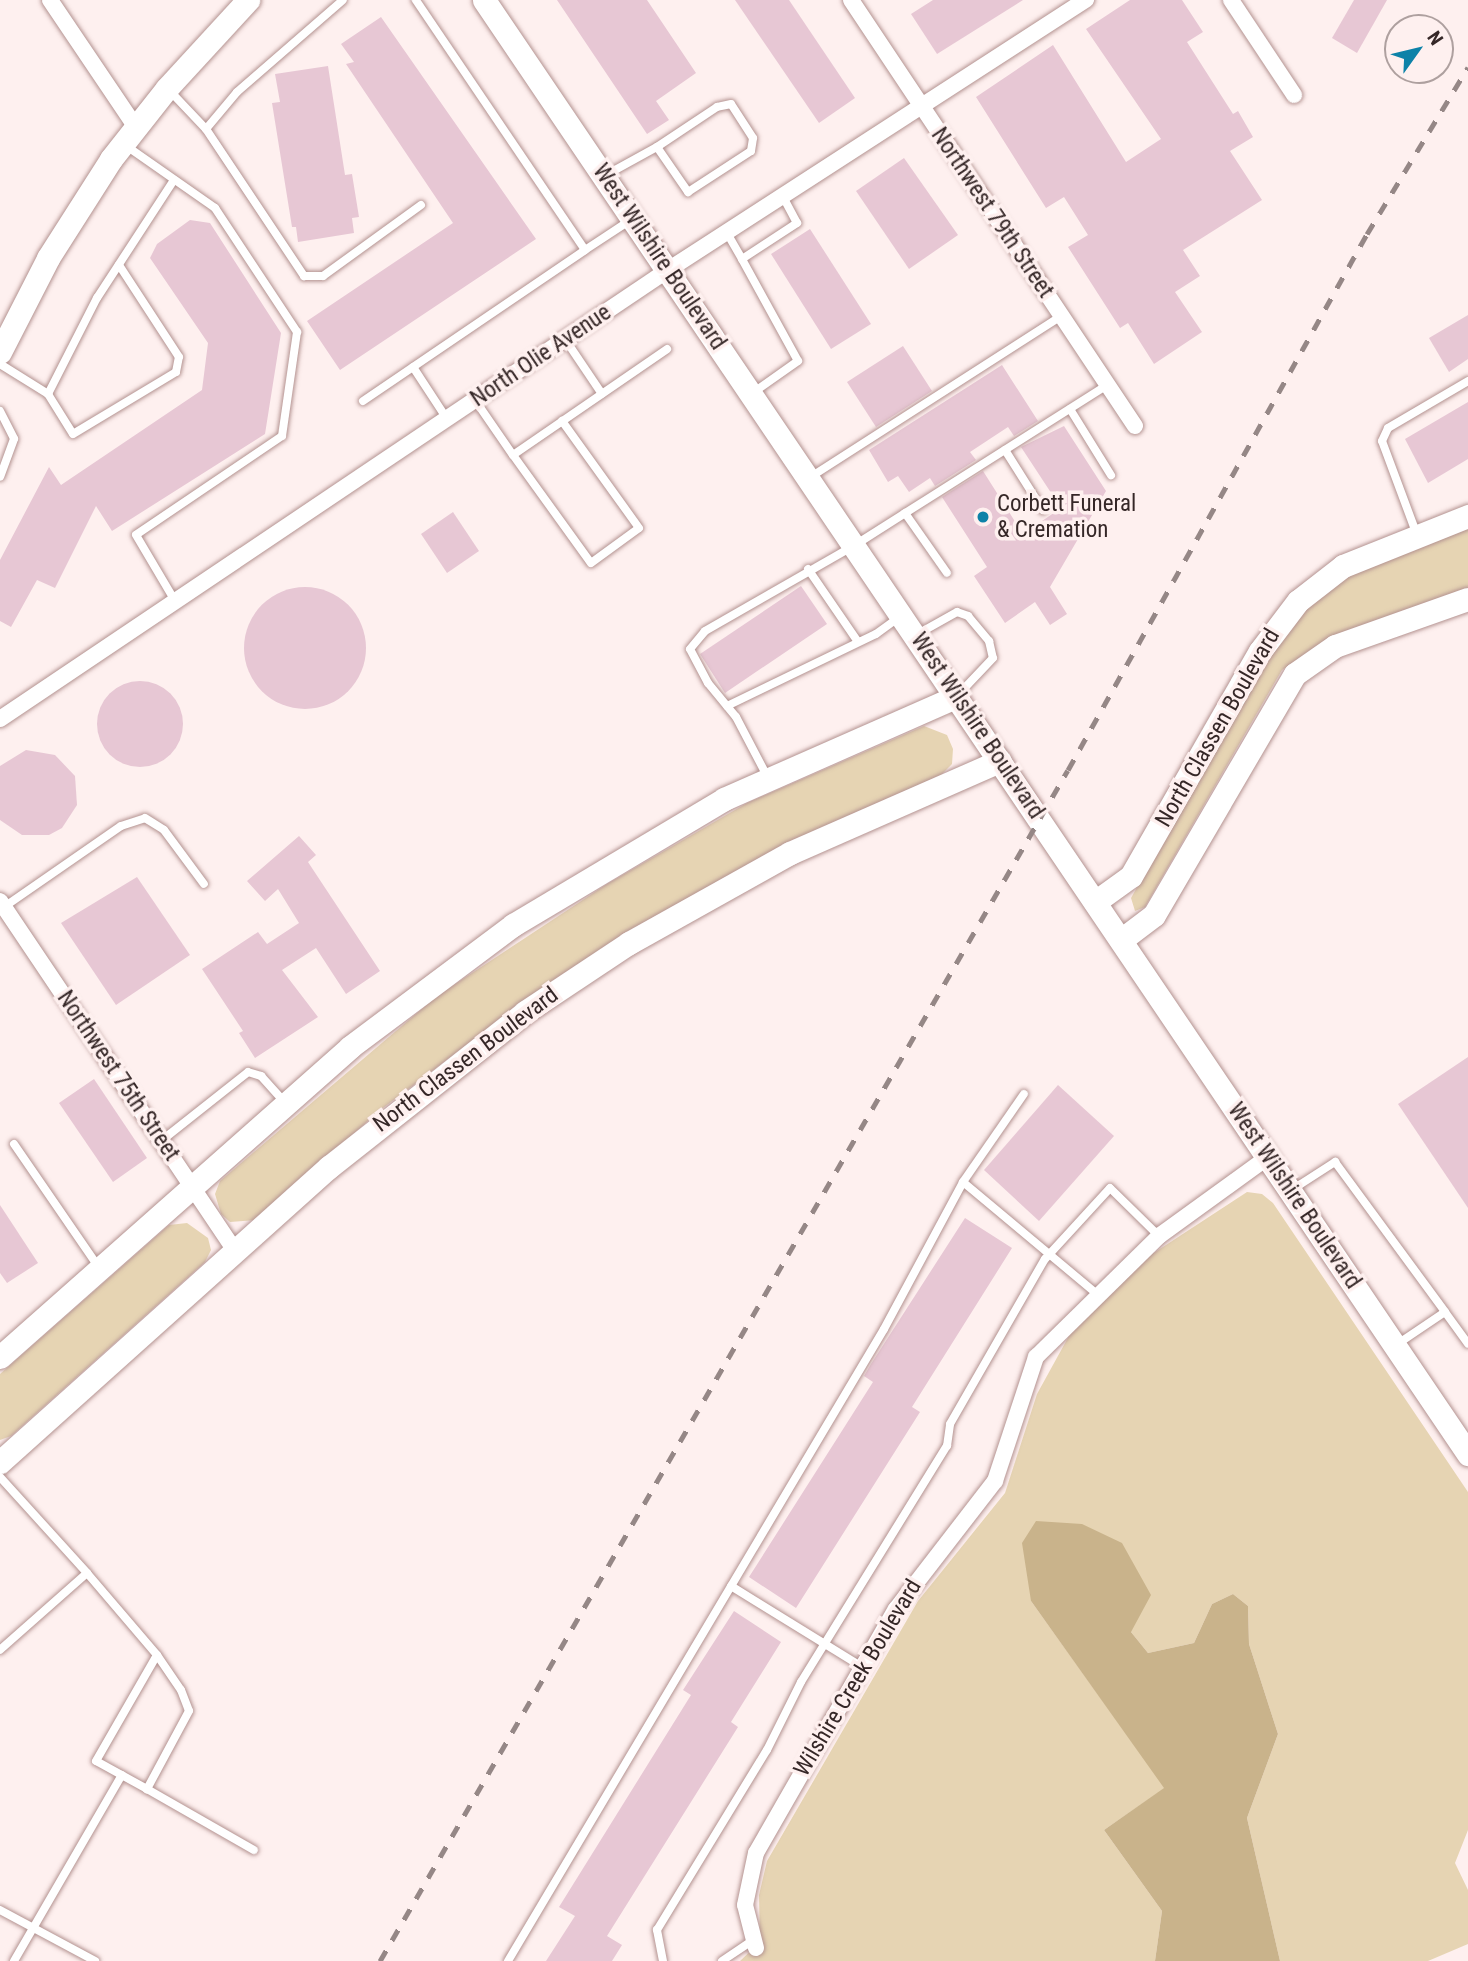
<!DOCTYPE html>
<style>
body{margin:0}
#map{position:relative;width:1468px;height:1961px;overflow:hidden;background:#fef0ef;font-family:"Roboto Condensed",sans-serif}
div>[style]{position:absolute}
[style*='--x']{left:calc(var(--x)*1px);top:calc(var(--y)*1px);width:calc(var(--w)*1px);rotate:calc(var(--a)*1deg)}
.green>*{inset:0;background:#e6d4b3}
.forest>*{inset:0;background:#c9b38b}
.building>*{inset:0;background:#e7c7d4}
.round{border-radius:50%}
.roads{filter:drop-shadow(0 0 2px #b39290) drop-shadow(0 0 2px #b39290)}
.lane>*{height:8px;margin:-4px;padding:0 4px;transform-origin:4px;border-radius:4px;background:#fff}
.street>*{height:16px;margin:-8px;padding:0 8px;transform-origin:8px;border-radius:8px;background:#fff}
.secondary>*{height:23px;margin:-11.5px;padding:0 11.5px;transform-origin:11.5px;border-radius:11.5px;background:#fff}
.rail>*{height:5px;margin-top:-2.5px;transform-origin:0;background:repeating-linear-gradient(90deg,#958786 0 12px,transparent 0 24px)}
.dots>*{width:19px;height:19px;translate:-50% -50%;box-sizing:border-box;border:4px solid #fef0ef;border-radius:50%}
span{translate:-50% -50%;white-space:nowrap;text-align:center;line-height:1.15;-webkit-text-stroke:7px #fef0ef;paint-order:stroke}
.street-label{font-size:23px;color:#352727}
.poi-label{font-size:23px;color:#352727}
.left{translate:0 -50%;text-align:left}
.north{position:absolute;left:1384px;top:14px;width:70px;height:70px;box-sizing:border-box;background:#fef0ef;border:2px solid #aea09f;border-radius:50%;rotate:56deg;font-size:19px;font-weight:700;line-height:28px;text-align:center;color:#352727}
.north::after{content:'';display:block;margin:auto;width:24px;height:32px;background:#0d82a8;clip-path:polygon(50% 0,100% 100%,50% 72%,0 100%)}
</style>
<div id="map">
<div class="green">
<div style="clip-path:polygon(1468px 528px,1468px 589px,1328px 639px,1282px 670px,1145px 907px,1135px 911px,1131px 898px,1278px 641px,1304px 607px,1349px 573px)"></div>
<div style="clip-path:polygon(924px 726px,947px 735px,953px 749px,952px 764px,941px 775px,814px 831px,510px 1012px,379px 1111px,257px 1220px,230px 1222px,221px 1214px,215px 1194px,220px 1181px,437px 996px,607px 884px,747px 803px)"></div>
<div style="clip-path:polygon(1247px 1192px,1262px 1194px,1273px 1203px,1468px 1492px,1468px 1830px,1455px 1863px,1468px 1890px,1468px 1944px,1428px 1961px,1280px 1961px,1247px 1818px,1278px 1734px,1249px 1644px,1248px 1606px,1233px 1594px,1212px 1604px,1194px 1643px,1148px 1653px,1131px 1632px,1031px 1601px,1165px 1788px,1104px 1830px,1162px 1911px,1155px 1961px,740px 1961px,760px 1942px,759px 1895px,767px 1861px,918px 1601px,1005px 1493px,1037px 1394px,1070px 1334px,1140px 1262px)"></div>
<div style="clip-path:polygon(187px 1223px,208px 1238px,211px 1250px,205px 1262px,11px 1436px,0 1440px,0 1374px,169px 1225px)"></div>
</div>
<div class="forest">
<div style="clip-path:polygon(1036px 1521px,1082px 1524px,1122px 1543px,1151px 1595px,1131px 1632px,1148px 1653px,1194px 1643px,1212px 1604px,1233px 1594px,1248px 1606px,1249px 1644px,1278px 1734px,1247px 1818px,1280px 1961px,1155px 1961px,1162px 1911px,1104px 1830px,1164px 1788px,1031px 1601px,1022px 1543px)"></div>
</div>
<div class="building">
<div style="clip-path:polygon(557px 0,647px 0,696px 73px,656px 101px,669px 120px,647px 134px)"></div>
<div style="clip-path:polygon(735px 0,789px 0,855px 98px,819px 123px)"></div>
<div style="clip-path:polygon(933px 0,1023px 0,937px 54px,911px 14px)"></div>
<div style="clip-path:polygon(1130px 0,1182px 0,1203px 32px,1187px 42px,1233px 114px,1238px 111px,1253px 137px,1230px 151px,1262px 200px,1183px 250px,1200px 276px,1175px 292px,1202px 332px,1154px 364px,1128px 323px,1120px 328px,1068px 247px,1088px 235px,1064px 197px,1046px 208px,976px 97px,1053px 45px,1126px 162px,1161px 139px,1086px 29px)"></div>
<div style="clip-path:polygon(1354px 0,1387px 0,1357px 53px,1332px 38px)"></div>
<div style="clip-path:polygon(381px 17px,536px 239px,340px 370px,307px 321px,453px 223px,346px 64px,354px 62px,341px 44px)"></div>
<div style="clip-path:polygon(328px 66px,345px 175px,352px 174px,359px 217px,352px 218px,354px 233px,298px 242px,296px 227px,292px 227px,272px 103px,280px 102px,275px 74px)"></div>
<div style="clip-path:polygon(904px 158px,958px 235px,909px 269px,856px 191px)"></div>
<div style="clip-path:polygon(190px 220px,210px 223px,281px 333px,265px 434px,112px 531px,96px 506px,55px 588px,37px 580px,11px 627px,0 621px,0 560px,49px 467px,61px 485px,202px 390px,208px 343px,150px 258px,157px 244px)"></div>
<div style="clip-path:polygon(810px 229px,871px 324px,831px 349px,771px 254px)"></div>
<div style="clip-path:polygon(1468px 315px,1468px 359px,1449px 372px,1429px 338px)"></div>
<div style="clip-path:polygon(903px 346px,932px 391px,876px 427px,847px 382px)"></div>
<div style="clip-path:polygon(1002px 365px,1038px 421px,1014px 436px,1008px 427px,970px 452px,976px 460px,935px 486px,930px 478px,909px 492px,898px 476px,888px 482px,869px 450px)"></div>
<div style="clip-path:polygon(1468px 402px,1468px 459px,1428px 483px,1405px 439px)"></div>
<div style="clip-path:polygon(1064px 426px,1106px 491px,1050px 587px,1067px 614px,1050px 625px,1035px 602px,1005px 623px,974px 576px,987px 567px,942px 497px,983px 471px,1023px 534px,1061px 508px,1021px 447px)"></div>
<div style="clip-path:polygon(453px 512px,479px 551px,447px 573px,421px 534px)"></div>
<div style="clip-path:polygon(801px 586px,827px 624px,725px 693px,700px 654px)"></div>
<div class="round" style="left:244px;top:587px;width:122px;height:122px"></div>
<div class="round" style="left:97px;top:681px;width:86px;height:86px"></div>
<div style="clip-path:polygon(26px 750px,55px 755px,75px 776px,77px 805px,62px 828px,49px 835px,22px 835px,0 820px,0 766px)"></div>
<div style="clip-path:polygon(299px 836px,316px 855px,308px 862px,380px 971px,346px 994px,316px 948px,282px 970px,318px 1017px,255px 1058px,239px 1033px,243px 1031px,202px 969px,258px 932px,267px 944px,299px 923px,278px 889px,265px 901px,247px 881px)"></div>
<div style="clip-path:polygon(137px 877px,190px 955px,116px 1005px,61px 923px)"></div>
<div style="clip-path:polygon(1468px 1057px,1468px 1208px,1398px 1104px)"></div>
<div style="clip-path:polygon(94px 1079px,147px 1158px,113px 1182px,59px 1103px)"></div>
<div style="clip-path:polygon(1058px 1085px,1114px 1136px,1039px 1221px,984px 1170px)"></div>
<div style="clip-path:polygon(0 1205px,38px 1263px,7px 1283px,0 1273px)"></div>
<div style="clip-path:polygon(965px 1218px,1012px 1248px,912px 1407px,920px 1412px,796px 1608px,749px 1577px,873px 1382px,864px 1376px,871px 1364px)"></div>
<div style="clip-path:polygon(734px 1611px,781px 1642px,731px 1722px,738px 1727px,607px 1936px,622px 1945px,612px 1961px,546px 1961px,575px 1916px,559px 1907px,691px 1695px,683px 1690px)"></div>
</div>
<div class="roads">
<div class="lane">
<div style="--x:169;--y:90;--w:54;--a:46.5"></div>
<div style="--x:206;--y:129;--w:48;--a:-50"></div>
<div style="--x:237;--y:92;--w:140;--a:-41"></div>
<div style="--x:206;--y:129;--w:177;--a:56.3"></div>
<div style="--x:304;--y:276;--w:19;--a:0"></div>
<div style="--x:323;--y:276;--w:121;--a:-35.9"></div>
<div style="--x:125;--y:145;--w:110;--a:35"></div>
<div style="--x:215;--y:208;--w:149;--a:56.5"></div>
<div style="--x:297;--y:332;--w:105;--a:98.2"></div>
<div style="--x:282;--y:436;--w:176;--a:145.9"></div>
<div style="--x:136;--y:535;--w:77;--a:59.4"></div>
<div style="--x:606;--y:175;--w:58;--a:-28.8"></div>
<div style="--x:657;--y:147;--w:55;--a:55.4"></div>
<div style="--x:688;--y:192;--w:75;--a:-33.1"></div>
<div style="--x:751;--y:151;--w:13;--a:-81"></div>
<div style="--x:753;--y:138;--w:40;--a:-122.9"></div>
<div style="--x:731;--y:104;--w:14;--a:168"></div>
<div style="--x:717;--y:107;--w:72;--a:146.3"></div>
<div style="--x:727;--y:233;--w:30;--a:60"></div>
<div style="--x:585;--y:250;--w:53;--a:-33.4"></div>
<div style="--x:565;--y:339;--w:66;--a:56.1"></div>
<div style="--x:0;--y:364;--w:57;--a:32"></div>
<div style="--x:48;--y:394;--w:108;--a:-63"></div>
<div style="--x:97;--y:298;--w:141;--a:-56.9"></div>
<div style="--x:413;--y:367;--w:62;--a:56.8"></div>
<div style="--x:754;--y:392;--w:54;--a:-35.2"></div>
<div style="--x:798;--y:361;--w:116;--a:-118.8"></div>
<div style="--x:742;--y:259;--w:66;--a:-33.2"></div>
<div style="--x:797;--y:223;--w:30;--a:-118"></div>
<div style="--x:48;--y:394;--w:47;--a:58"></div>
<div style="--x:73;--y:434;--w:120;--a:-31"></div>
<div style="--x:176;--y:372;--w:15;--a:-79"></div>
<div style="--x:179;--y:357;--w:110;--a:-123.1"></div>
<div style="--x:475;--y:400;--w:67;--a:55.4"></div>
<div style="--x:513;--y:455;--w:187;--a:-34.5"></div>
<div style="--x:363;--y:401;--w:268;--a:-34.2"></div>
<div style="--x:585;--y:250;--w:302;--a:-124.1"></div>
<div style="--x:1070;--y:409;--w:78;--a:58.2"></div>
<div style="--x:0;--y:411;--w:31;--a:63"></div>
<div style="--x:14;--y:439;--w:40;--a:110.2"></div>
<div style="--x:1005;--y:450;--w:71;--a:57.7"></div>
<div style="--x:513;--y:455;--w:133;--a:54.2"></div>
<div style="--x:591;--y:563;--w:59;--a:-36.1"></div>
<div style="--x:639;--y:528;--w:132;--a:-125.7"></div>
<div style="--x:809;--y:478;--w:300;--a:-32.7"></div>
<div style="--x:905;--y:513;--w:73;--a:55"></div>
<div style="--x:1417;--y:535;--w:100;--a:-110.4"></div>
<div style="--x:1382;--y:441;--w:14;--a:-65"></div>
<div style="--x:1388;--y:428;--w:93;--a:-30.4"></div>
<div style="--x:808;--y:569;--w:88;--a:55.6"></div>
<div style="--x:916;--y:635;--w:47;--a:-29.3"></div>
<div style="--x:957;--y:612;--w:12;--a:20"></div>
<div style="--x:968;--y:616;--w:33;--a:50"></div>
<div style="--x:989;--y:641;--w:17;--a:77"></div>
<div style="--x:993;--y:658;--w:52;--a:133.5"></div>
<div style="--x:727;--y:706;--w:165;--a:-25.8"></div>
<div style="--x:876;--y:634;--w:27;--a:-36"></div>
<div style="--x:767;--y:776;--w:67;--a:-117.7"></div>
<div style="--x:736;--y:717;--w:44;--a:-129.5"></div>
<div style="--x:708;--y:683;--w:38;--a:-118"></div>
<div style="--x:690;--y:649;--w:23;--a:-50"></div>
<div style="--x:705;--y:631;--w:173;--a:-29.8"></div>
<div style="--x:855;--y:545;--w:299;--a:-32.4"></div>
<div style="--x:4;--y:907;--w:142;--a:-34.7"></div>
<div style="--x:121;--y:826;--w:25;--a:-18"></div>
<div style="--x:145;--y:818;--w:22;--a:32"></div>
<div style="--x:164;--y:830;--w:67;--a:53.5"></div>
<div style="--x:161;--y:1141;--w:111;--a:-38.4"></div>
<div style="--x:248;--y:1072;--w:14;--a:17"></div>
<div style="--x:261;--y:1076;--w:36;--a:48"></div>
<div style="--x:14;--y:1144;--w:148;--a:55.5"></div>
<div style="--x:963;--y:1182;--w:107;--a:-55.3"></div>
<div style="--x:1290;--y:1191;--w:54;--a:-32.8"></div>
<div style="--x:1335;--y:1162;--w:186;--a:53.7"></div>
<div style="--x:1396;--y:1345;--w:59;--a:-34"></div>
<div style="--x:1445;--y:1312;--w:39;--a:54"></div>
<div style="--x:0;--y:1477;--w:130;--a:47.8"></div>
<div style="--x:87;--y:1573;--w:116;--a:138.5"></div>
<div style="--x:87;--y:1573;--w:108;--a:49.5"></div>
<div style="--x:157;--y:1655;--w:42;--a:55.6"></div>
<div style="--x:181;--y:1690;--w:22;--a:69"></div>
<div style="--x:189;--y:1711;--w:89;--a:118.3"></div>
<div style="--x:147;--y:1789;--w:58;--a:-151.2"></div>
<div style="--x:96;--y:1761;--w:122;--a:-60.1"></div>
<div style="--x:731;--y:1586;--w:154;--a:31.7"></div>
<div style="--x:147;--y:1789;--w:123;--a:29.7"></div>
<div style="--x:0;--y:1910;--w:108;--a:28.2"></div>
<div style="--x:14;--y:1961;--w:215;--a:-59.9"></div>
<div style="--x:508;--y:1961;--w:735;--a:-59.25"></div>
<div style="--x:884;--y:1329;--w:167;--a:-61.7"></div>
<div style="--x:963;--y:1182;--w:175;--a:39.9"></div>
<div style="--x:663;--y:1961;--w:32;--a:-101"></div>
<div style="--x:657;--y:1930;--w:211;--a:-58.6"></div>
<div style="--x:767;--y:1750;--w:76;--a:-63.4"></div>
<div style="--x:801;--y:1682;--w:278;--a:-58.3"></div>
<div style="--x:947;--y:1446;--w:22;--a:-82"></div>
<div style="--x:950;--y:1424;--w:190;--a:-60.1"></div>
<div style="--x:1045;--y:1259;--w:96;--a:-47.5"></div>
<div style="--x:1110;--y:1188;--w:69;--a:44.4"></div>
<div style="--x:722;--y:1961;--w:37;--a:-34"></div>
</div>
<div class="street">
<div style="--x:50;--y:0;--w:152;--a:56"></div>
<div style="--x:851;--y:0;--w:512;--a:56.31"></div>
<div style="--x:1231;--y:0;--w:114;--a:56.4"></div>
<div style="--x:0;--y:719;--w:805;--a:-33.91"></div>
<div style="--x:668;--y:270;--w:498;--a:-32.9"></div>
<div style="--x:0;--y:901;--w:423;--a:56.1"></div>
<div style="--x:756;--y:1948;--w:44;--a:-104.3"></div>
<div style="--x:745;--y:1905;--w:53;--a:-78.1"></div>
<div style="--x:756;--y:1853;--w:281;--a:-60.2"></div>
<div style="--x:896;--y:1609;--w:162;--a:-52.3"></div>
<div style="--x:995;--y:1481;--w:131;--a:-71.7"></div>
<div style="--x:1036;--y:1357;--w:173;--a:-44.5"></div>
<div style="--x:1159;--y:1236;--w:135;--a:-35.9"></div>
</div>
<div class="secondary">
<div style="--x:484;--y:0;--w:1756;--a:55.91"></div>
<div style="--x:0;--y:352;--w:106;--a:-62.9"></div>
<div style="--x:48;--y:258;--w:117;--a:-57.5"></div>
<div style="--x:111;--y:159;--w:90;--a:-51.7"></div>
<div style="--x:167;--y:88;--w:120;--a:-47.4"></div>
<div style="--x:1095;--y:902;--w:44;--a:-35.8"></div>
<div style="--x:1131;--y:876;--w:259;--a:-60.2"></div>
<div style="--x:1260;--y:651;--w:63;--a:-52.8"></div>
<div style="--x:1298;--y:601;--w:57;--a:-37.9"></div>
<div style="--x:1343;--y:566;--w:135;--a:-21.8"></div>
<div style="--x:1121;--y:940;--w:41;--a:-37.1"></div>
<div style="--x:1154;--y:915;--w:279;--a:-59.7"></div>
<div style="--x:1295;--y:674;--w:49;--a:-35"></div>
<div style="--x:1335;--y:646;--w:141;--a:-19.5"></div>
<div style="--x:0;--y:1357;--w:468;--a:-41.5"></div>
<div style="--x:350;--y:1047;--w:204;--a:-36.8"></div>
<div style="--x:513;--y:925;--w:246;--a:-30.8"></div>
<div style="--x:724;--y:799;--w:255;--a:-23.8"></div>
<div style="--x:0;--y:1462;--w:442;--a:-41.9"></div>
<div style="--x:329;--y:1167;--w:250;--a:-38.3"></div>
<div style="--x:525;--y:1012;--w:125;--a:-33.6"></div>
<div style="--x:629;--y:943;--w:184;--a:-29.2"></div>
<div style="--x:790;--y:853;--w:229;--a:-23.7"></div>
</div>
</div>
<div class="rail">
<div style="--x:380;--y:1961;--w:1375;--a:-59.99"></div>
<div style="--x:1068;--y:770;--w:614;--a:-60.85"></div>
<div style="--x:1367;--y:234;--w:195;--a:-58.8"></div>
</div>
<div class="dots">
<div style="left:983px;top:517px;background:#0d82a8"></div>
</div>
<div class="street-label">
<span style="left:992px;top:213px;rotate:56deg">Northwest 79th Street</span>
<span style="left:659px;top:257px;rotate:56deg">West Wilshire Boulevard</span>
<span style="left:541px;top:356px;rotate:-34deg">North Olie Avenue</span>
<span style="left:977px;top:726px;rotate:56deg">West Wilshire Boulevard</span>
<span style="left:1218px;top:728px;rotate:-60deg">North Classen Boulevard</span>
<span style="left:466px;top:1060px;rotate:-37deg">North Classen Boulevard</span>
<span style="left:118px;top:1076px;rotate:56deg">Northwest 75th Street</span>
<span style="left:1294px;top:1196px;rotate:56deg">West Wilshire Boulevard</span>
<span style="left:858px;top:1678px;rotate:-59deg">Wilshire Creek Boulevard</span>
</div>
<div class="poi-label">
<span class="left" style="left:997px;top:517px">Corbett Funeral<br>&amp; Cremation</span>
</div>
<div class="north">N</div>
</div>
